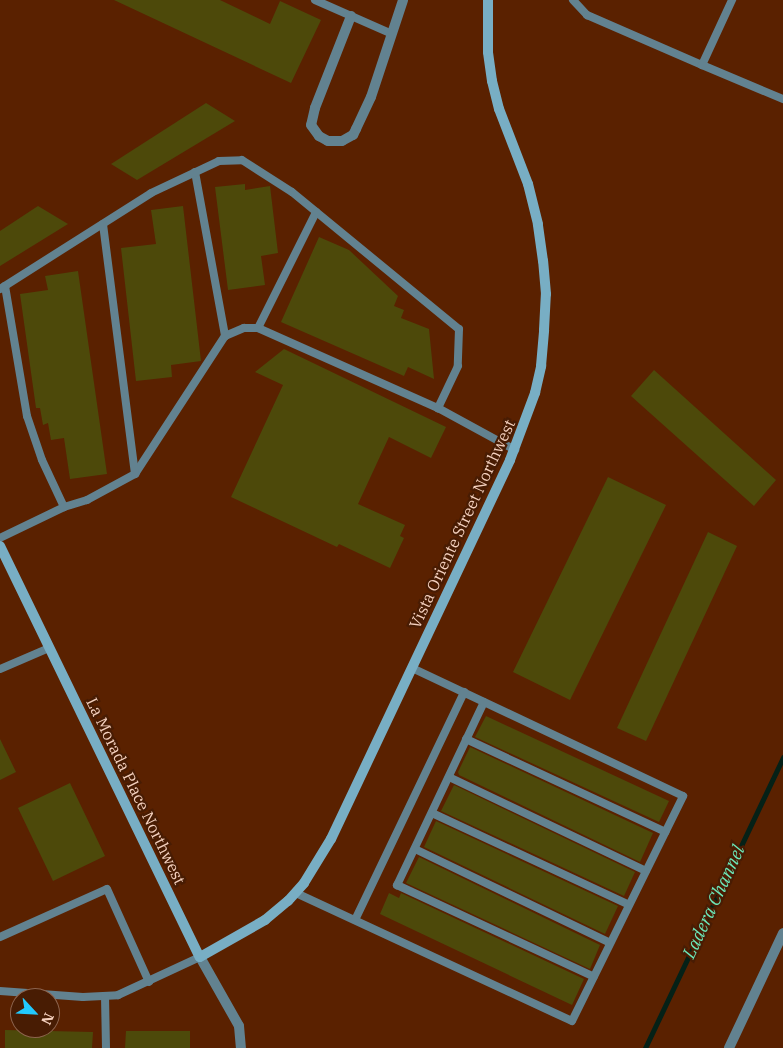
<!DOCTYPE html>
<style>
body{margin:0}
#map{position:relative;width:783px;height:1048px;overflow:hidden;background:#5a2100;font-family:"IBM Plex Serif",serif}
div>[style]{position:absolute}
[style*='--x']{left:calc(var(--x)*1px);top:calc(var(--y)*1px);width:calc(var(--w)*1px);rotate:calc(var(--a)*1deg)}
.stream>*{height:5px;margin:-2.5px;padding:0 2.5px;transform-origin:2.5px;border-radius:2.5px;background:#052117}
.building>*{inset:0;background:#4d490a}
.lane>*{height:8px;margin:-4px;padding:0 4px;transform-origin:4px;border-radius:4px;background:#628290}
.street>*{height:10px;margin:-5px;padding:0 5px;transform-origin:5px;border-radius:5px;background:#628290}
.secondary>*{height:10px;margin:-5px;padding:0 5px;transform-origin:5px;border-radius:5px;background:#78aec4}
span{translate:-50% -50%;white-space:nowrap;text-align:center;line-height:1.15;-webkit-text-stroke:4.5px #481c03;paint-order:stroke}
.street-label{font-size:16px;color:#f4d0be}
.water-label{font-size:18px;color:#6ce7b9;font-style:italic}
.north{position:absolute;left:10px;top:988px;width:50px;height:50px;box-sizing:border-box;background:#481c03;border:1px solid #8d644e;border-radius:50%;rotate:115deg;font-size:14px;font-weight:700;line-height:20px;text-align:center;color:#f4d0be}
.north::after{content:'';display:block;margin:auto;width:18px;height:22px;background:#22c9fe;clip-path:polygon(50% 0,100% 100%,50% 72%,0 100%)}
</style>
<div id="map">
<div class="stream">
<div style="--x:645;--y:1048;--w:322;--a:-64.6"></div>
</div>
<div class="building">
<div style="clip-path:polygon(114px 0,220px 0,270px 24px,280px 1px,321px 20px,291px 83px)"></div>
<div style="clip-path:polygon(206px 103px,235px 121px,137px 180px,111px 164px)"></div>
<div style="clip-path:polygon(245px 184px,245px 190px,270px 186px,278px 253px,261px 256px,265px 285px,228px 290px,215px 187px)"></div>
<div style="clip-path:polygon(38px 206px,68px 224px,0 266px,0 231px)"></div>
<div style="clip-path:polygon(183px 206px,201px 361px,171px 365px,172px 377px,136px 381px,121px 248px,156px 244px,151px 210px)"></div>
<div style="clip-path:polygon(319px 237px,349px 250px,398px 296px,394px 306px,404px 310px,401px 318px,429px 329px,434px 379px,408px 367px,404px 376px,281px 322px)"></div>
<div style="clip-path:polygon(78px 271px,107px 474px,70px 479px,64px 438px,51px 440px,48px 423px,43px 425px,40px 408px,36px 408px,20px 294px,48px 290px,45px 276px)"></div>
<div style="clip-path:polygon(284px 349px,446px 427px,431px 458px,389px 437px,358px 504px,405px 525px,400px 536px,404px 538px,390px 568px,339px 544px,337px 547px,231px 497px,283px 385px,255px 372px)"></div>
<div style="clip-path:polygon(654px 370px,776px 480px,754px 506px,631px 396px)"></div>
<div style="clip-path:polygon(608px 477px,666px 505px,570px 700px,513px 672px)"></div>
<div style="clip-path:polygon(708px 532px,737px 546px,646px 741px,617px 728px)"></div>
<div style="clip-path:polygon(486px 716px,669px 801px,659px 822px,475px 737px)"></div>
<div style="clip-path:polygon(0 739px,16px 772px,0 780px)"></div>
<div style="clip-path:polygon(470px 747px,653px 833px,640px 862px,459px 775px,458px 772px)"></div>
<div style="clip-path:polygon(70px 783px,105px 856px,53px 881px,18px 808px)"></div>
<div style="clip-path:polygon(454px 785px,635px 872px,624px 896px,441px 811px)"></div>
<div style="clip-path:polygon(436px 821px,618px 906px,605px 934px,424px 847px)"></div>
<div style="clip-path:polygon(419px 857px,600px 945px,590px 969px,406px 883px)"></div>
<div style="clip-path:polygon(389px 893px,399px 898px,401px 893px,584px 979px,572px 1005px,380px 914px)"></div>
<div style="clip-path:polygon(5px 1030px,93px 1032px,92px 1048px,5px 1048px)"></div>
<div style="clip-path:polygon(126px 1031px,190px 1031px,190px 1048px,125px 1048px)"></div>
</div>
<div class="lane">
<div style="--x:315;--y:0;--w:84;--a:23.8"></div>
<div style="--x:573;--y:0;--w:21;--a:47"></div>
<div style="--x:587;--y:15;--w:125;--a:23.5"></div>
<div style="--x:702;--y:65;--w:72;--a:-65.2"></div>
<div style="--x:702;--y:65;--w:88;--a:22.8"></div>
<div style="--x:195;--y:172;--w:167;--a:79.6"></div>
<div style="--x:5;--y:286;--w:132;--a:80.4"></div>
<div style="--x:27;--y:416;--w:46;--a:71.2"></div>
<div style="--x:42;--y:460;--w:52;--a:64.9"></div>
<div style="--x:0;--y:289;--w:179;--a:-32.4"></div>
<div style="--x:151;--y:193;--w:75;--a:-25.2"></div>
<div style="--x:219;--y:161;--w:23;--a:-2"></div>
<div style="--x:242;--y:160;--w:59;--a:32.6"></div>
<div style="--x:292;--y:192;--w:216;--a:39.4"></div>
<div style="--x:459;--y:329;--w:37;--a:92"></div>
<div style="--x:458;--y:366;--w:47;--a:115.5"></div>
<div style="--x:438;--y:408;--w:88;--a:28.6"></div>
<div style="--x:258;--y:328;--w:130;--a:-63.4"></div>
<div style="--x:135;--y:474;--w:165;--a:-56.9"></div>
<div style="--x:225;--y:336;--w:21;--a:-23"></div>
<div style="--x:244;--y:328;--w:14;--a:0"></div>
<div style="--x:258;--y:328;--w:197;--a:24"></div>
<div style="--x:0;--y:538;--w:71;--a:-25.8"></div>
<div style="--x:64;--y:507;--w:24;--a:-17"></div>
<div style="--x:87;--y:500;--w:55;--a:-28.4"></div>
<div style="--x:135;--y:474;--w:252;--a:-97.3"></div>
<div style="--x:0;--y:669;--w:53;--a:-23.2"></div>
<div style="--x:484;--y:702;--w:203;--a:115.4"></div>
<div style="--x:397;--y:885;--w:217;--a:25"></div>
<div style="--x:466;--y:739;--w:220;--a:25"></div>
<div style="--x:449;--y:777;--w:218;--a:25.5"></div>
<div style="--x:432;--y:813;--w:217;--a:25"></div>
<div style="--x:415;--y:849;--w:216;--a:25.7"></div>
<div style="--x:296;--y:893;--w:304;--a:24.9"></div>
<div style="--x:572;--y:1021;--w:251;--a:-63.7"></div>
<div style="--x:683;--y:796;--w:300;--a:-154.7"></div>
<div style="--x:355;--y:920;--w:253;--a:-64.4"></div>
<div style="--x:0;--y:937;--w:117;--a:-24.2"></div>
<div style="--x:107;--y:889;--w:102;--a:65.7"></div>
<div style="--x:0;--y:991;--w:83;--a:4.1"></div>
<div style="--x:83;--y:997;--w:35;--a:-3"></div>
<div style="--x:118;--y:995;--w:90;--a:-24.9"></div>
<div style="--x:105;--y:996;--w:52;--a:88.9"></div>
</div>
<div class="street">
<div style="--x:351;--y:16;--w:99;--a:111.4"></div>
<div style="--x:315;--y:108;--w:17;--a:103"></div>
<div style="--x:311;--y:125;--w:14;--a:54"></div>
<div style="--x:319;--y:136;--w:10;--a:29"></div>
<div style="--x:328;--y:141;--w:14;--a:0"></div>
<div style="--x:342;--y:141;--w:13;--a:-29"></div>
<div style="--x:353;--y:135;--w:7;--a:-63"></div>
<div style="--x:356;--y:129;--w:35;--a:-65"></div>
<div style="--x:371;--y:97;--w:102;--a:-71.7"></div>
<div style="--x:200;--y:957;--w:79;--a:60.5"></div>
<div style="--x:239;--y:1026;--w:22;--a:85"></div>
<div style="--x:729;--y:1048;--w:127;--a:-64.8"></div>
</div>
<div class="secondary">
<div style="--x:0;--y:546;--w:457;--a:64.1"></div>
<div style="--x:200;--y:957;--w:75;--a:-29.6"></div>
<div style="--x:265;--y:920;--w:30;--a:-40"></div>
<div style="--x:288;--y:901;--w:24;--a:-48"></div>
<div style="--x:304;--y:883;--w:52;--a:-58.5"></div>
<div style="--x:331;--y:839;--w:419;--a:-64.7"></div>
<div style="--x:510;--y:460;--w:72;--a:-69.5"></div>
<div style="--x:535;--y:393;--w:28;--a:-77"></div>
<div style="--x:541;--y:366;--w:36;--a:-85"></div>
<div style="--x:544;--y:330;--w:36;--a:-87"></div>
<div style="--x:546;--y:294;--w:33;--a:-95"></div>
<div style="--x:543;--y:261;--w:37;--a:-98"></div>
<div style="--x:538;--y:224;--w:41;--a:-104"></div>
<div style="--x:528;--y:184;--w:80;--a:-111.1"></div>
<div style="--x:499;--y:109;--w:29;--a:-104"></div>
<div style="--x:492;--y:81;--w:29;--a:-98"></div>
<div style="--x:488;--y:52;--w:52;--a:-90"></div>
</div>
<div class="street-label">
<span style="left:462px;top:524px;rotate:-65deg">Vista Oriente Street Northwest</span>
<span style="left:136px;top:791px;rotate:64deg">La Morada Place Northwest</span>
</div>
<div class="water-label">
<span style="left:714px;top:902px;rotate:-65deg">Ladera Channel</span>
</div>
<div class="north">N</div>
</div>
